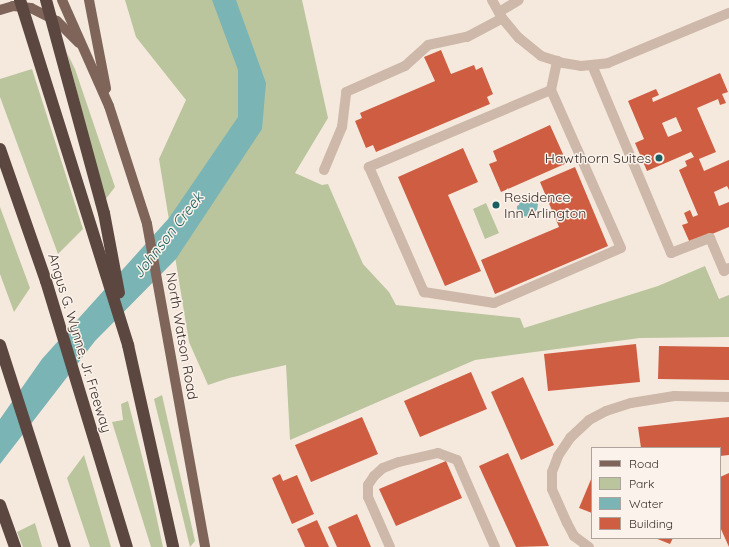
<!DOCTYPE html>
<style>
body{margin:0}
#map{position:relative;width:729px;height:547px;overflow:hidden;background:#f5e9de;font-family:Quicksand,sans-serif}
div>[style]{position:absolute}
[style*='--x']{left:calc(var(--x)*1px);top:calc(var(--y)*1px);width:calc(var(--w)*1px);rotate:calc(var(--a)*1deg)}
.green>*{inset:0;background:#bac59d}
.water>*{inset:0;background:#7bb4b4}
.building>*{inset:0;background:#cf5d42}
.minor>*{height:10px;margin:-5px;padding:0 5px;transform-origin:5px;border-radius:5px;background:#ceb8a9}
.major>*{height:10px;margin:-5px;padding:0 5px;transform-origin:5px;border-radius:5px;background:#7e6459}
.highway>*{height:12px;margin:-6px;padding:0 6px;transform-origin:6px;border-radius:6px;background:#5c4740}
.highway-bridge>*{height:12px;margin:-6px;padding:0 6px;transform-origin:6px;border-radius:6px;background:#5c4740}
.dots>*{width:11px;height:11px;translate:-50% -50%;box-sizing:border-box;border:2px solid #fbf3eb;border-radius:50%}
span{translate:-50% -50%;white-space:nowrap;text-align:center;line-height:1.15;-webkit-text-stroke:3px #fbf3eb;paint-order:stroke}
.poi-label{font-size:14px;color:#3b2e29}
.right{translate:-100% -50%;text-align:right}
.left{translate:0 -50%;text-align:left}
.street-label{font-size:14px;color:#3b2e29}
.water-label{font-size:15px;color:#1b5f60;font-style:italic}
.legend{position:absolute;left:591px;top:447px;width:130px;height:92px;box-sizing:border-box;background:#fbf3eb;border:1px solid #aea49d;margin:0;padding:5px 7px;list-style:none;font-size:12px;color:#3b2e29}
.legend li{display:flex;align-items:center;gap:8px;height:20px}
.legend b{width:20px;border:1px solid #aea49d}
</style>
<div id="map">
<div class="green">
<div style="clip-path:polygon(125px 0,302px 0,328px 118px,295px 173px,322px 185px,328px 184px,363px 264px,389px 292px,396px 305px,520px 318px,524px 328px,658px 286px,705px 266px,719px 299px,729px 295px,729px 337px,640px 338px,475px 360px,290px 440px,286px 365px,229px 378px,208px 385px,189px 342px,159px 159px,186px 100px,136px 37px)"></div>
<div style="clip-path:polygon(67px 53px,75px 69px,115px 187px,105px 200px)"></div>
<div style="clip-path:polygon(32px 69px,83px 229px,58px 254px,0 97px,0 79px)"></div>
<div style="clip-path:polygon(486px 203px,499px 233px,485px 239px,473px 209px)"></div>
<div style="clip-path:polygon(0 207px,30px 288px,14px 312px,0 274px)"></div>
<div style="clip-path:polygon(162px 395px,195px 541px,190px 547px,154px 399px)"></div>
<div style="clip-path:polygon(128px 401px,151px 492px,163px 547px,151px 547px,112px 422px,123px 420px,121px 404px)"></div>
<div style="clip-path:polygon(84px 455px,111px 547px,90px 547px,67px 478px)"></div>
<div style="clip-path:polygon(35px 523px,42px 547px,23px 547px,17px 532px)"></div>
</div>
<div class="water">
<div style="clip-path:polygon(212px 0,236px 0,266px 83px,262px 129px,176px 259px,95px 341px,0 464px,0 419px,42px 359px,169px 218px,238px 117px,238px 70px)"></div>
<div style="clip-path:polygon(523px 200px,526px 203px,533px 201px,538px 204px,537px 210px,529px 217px,523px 216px,517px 211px,517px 206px,519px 205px,520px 201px)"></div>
</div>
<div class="building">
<div style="clip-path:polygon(441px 50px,451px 74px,474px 65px,476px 70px,482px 67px,493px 94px,487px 97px,490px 104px,376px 152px,373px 145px,366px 148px,355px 121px,362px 118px,360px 113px,435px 81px,424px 57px)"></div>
<div style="clip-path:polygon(evenodd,720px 73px,728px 92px,722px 94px,726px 103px,720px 105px,718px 99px,697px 108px,716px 152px,699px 159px,704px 171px,729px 160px,729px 190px,727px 186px,714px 192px,719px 206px,729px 202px,729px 227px,690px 243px,682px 225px,688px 223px,684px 213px,690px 210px,693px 217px,698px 215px,679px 170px,687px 166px,685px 161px,694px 157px,691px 152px,647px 171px,635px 143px,644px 139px,628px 101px,656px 89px,659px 95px,652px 98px,653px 102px,720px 73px,676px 117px,682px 131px,668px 137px,662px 123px,676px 117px)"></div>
<div style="clip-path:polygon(550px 125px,567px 163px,501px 192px,489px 164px,497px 161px,493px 151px)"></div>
<div style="clip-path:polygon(463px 148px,478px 182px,448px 195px,481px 271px,445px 286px,398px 177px)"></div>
<div style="clip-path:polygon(575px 167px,608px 246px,495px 294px,481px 260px,559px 227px,540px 182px)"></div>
<div style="clip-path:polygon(636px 344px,640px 382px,548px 391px,544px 354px)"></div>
<div style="clip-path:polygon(659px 346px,729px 347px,729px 380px,658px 379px)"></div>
<div style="clip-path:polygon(471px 372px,487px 409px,420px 437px,404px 401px)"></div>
<div style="clip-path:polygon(523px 377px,554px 445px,521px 460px,491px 392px)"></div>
<div style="clip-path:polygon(362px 417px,378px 454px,311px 482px,295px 445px)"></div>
<div style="clip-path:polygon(729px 417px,729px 455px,720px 456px,720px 448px,641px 448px,638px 427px)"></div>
<div style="clip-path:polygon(508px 453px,549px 546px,516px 547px,479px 466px)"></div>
<div style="clip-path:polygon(446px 461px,462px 498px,396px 526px,379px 489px)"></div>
<div style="clip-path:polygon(729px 473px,729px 547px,720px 527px,720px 477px)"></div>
<div style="clip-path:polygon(280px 474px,283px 481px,297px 475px,314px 514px,292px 524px,272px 478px)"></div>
<div style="clip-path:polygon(592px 477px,592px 513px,579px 508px)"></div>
<div style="clip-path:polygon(357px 514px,371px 547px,337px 547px,328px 527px)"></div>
<div style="clip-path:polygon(317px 520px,329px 547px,305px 547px,297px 529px)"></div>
<div style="clip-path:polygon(655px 538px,673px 538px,670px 544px)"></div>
</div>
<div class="minor">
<div style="--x:492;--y:0;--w:21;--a:61"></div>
<div style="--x:502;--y:18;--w:26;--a:50"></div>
<div style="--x:519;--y:38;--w:28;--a:39"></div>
<div style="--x:541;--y:56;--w:23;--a:18"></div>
<div style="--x:563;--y:63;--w:18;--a:9"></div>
<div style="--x:581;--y:66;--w:27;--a:-6"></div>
<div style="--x:608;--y:63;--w:131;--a:-22.5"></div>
<div style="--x:499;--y:12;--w:23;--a:-31"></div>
<div style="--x:592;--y:65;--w:204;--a:67.2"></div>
<div style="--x:671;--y:253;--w:42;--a:-21"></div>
<div style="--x:710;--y:238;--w:36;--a:67"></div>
<div style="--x:724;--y:271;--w:6;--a:-31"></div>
<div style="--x:551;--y:90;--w:198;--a:157.1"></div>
<div style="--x:369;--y:167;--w:137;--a:66.3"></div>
<div style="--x:424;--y:292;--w:71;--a:8.9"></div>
<div style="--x:494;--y:303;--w:138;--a:-23.4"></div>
<div style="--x:621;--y:248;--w:173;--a:-113.9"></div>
<div style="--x:551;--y:90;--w:30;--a:-78"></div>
<div style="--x:324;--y:170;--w:47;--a:-67.3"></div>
<div style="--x:342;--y:127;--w:35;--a:-83"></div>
<div style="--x:346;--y:92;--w:64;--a:-23.8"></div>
<div style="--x:405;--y:66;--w:31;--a:-42"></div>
<div style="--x:428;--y:45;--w:40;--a:-12"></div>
<div style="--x:467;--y:37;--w:40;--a:-28"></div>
<div style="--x:390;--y:547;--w:55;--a:-113.7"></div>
<div style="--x:368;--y:497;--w:12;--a:-90"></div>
<div style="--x:368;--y:485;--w:11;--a:-56"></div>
<div style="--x:374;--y:476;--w:12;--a:-42"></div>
<div style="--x:383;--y:468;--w:17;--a:-21"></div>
<div style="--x:399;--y:462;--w:40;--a:-13"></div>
<div style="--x:438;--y:453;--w:20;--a:20"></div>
<div style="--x:457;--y:460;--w:95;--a:66.4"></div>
<div style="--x:589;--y:547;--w:19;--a:-144"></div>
<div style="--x:574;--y:536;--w:15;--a:-118"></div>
<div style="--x:567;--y:523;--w:37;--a:-114"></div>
<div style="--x:552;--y:489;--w:17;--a:-90"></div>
<div style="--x:552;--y:472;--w:17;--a:-69"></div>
<div style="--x:558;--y:456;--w:22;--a:-56"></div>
<div style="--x:570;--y:438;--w:26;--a:-43"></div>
<div style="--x:589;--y:420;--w:19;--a:-28"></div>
<div style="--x:606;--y:411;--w:26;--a:-18"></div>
<div style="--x:631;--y:403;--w:44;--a:-9.2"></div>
<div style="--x:674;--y:396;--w:55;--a:1"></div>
</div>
<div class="major">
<div style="--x:62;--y:0;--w:116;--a:66.1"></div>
<div style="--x:109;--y:106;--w:124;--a:72.1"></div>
<div style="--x:147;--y:224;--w:328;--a:79.8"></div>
<div style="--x:89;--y:0;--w:90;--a:79.1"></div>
<div style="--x:0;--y:10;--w:14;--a:-17"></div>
<div style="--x:13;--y:6;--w:18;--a:6"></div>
<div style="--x:31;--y:8;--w:29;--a:27"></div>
<div style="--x:57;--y:21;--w:31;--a:45"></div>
</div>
<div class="highway">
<div style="--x:0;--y:149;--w:140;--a:70.8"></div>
<div style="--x:46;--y:281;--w:278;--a:73.1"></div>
<div style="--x:0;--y:345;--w:212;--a:72.2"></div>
<div style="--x:128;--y:345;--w:207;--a:77.4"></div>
<div style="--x:0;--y:505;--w:45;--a:70.3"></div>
</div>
<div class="highway-bridge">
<div style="--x:20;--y:0;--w:362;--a:72.6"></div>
<div style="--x:46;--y:0;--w:221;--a:74.8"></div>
<div style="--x:104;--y:213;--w:81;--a:79.4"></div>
</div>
<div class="dots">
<div style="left:659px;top:158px;background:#1b5f60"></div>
<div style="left:496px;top:205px;background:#1b5f60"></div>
</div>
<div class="poi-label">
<span class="right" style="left:651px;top:158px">Hawthorn Suites</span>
<span class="left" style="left:504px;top:205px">Residence<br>Inn Arlington</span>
</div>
<div class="street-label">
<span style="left:182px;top:336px;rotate:80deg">North Watson Road</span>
<span style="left:80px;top:343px;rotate:73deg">Angus G. Wynne, Jr. Freeway</span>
</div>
<div class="water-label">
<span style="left:168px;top:235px;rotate:-52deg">Johnson Creek</span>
</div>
<ul class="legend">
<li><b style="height:5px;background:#7e6459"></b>Road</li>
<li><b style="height:11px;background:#bac59d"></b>Park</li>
<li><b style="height:11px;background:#7bb4b4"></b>Water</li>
<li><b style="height:11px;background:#cf5d42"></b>Building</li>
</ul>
</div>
